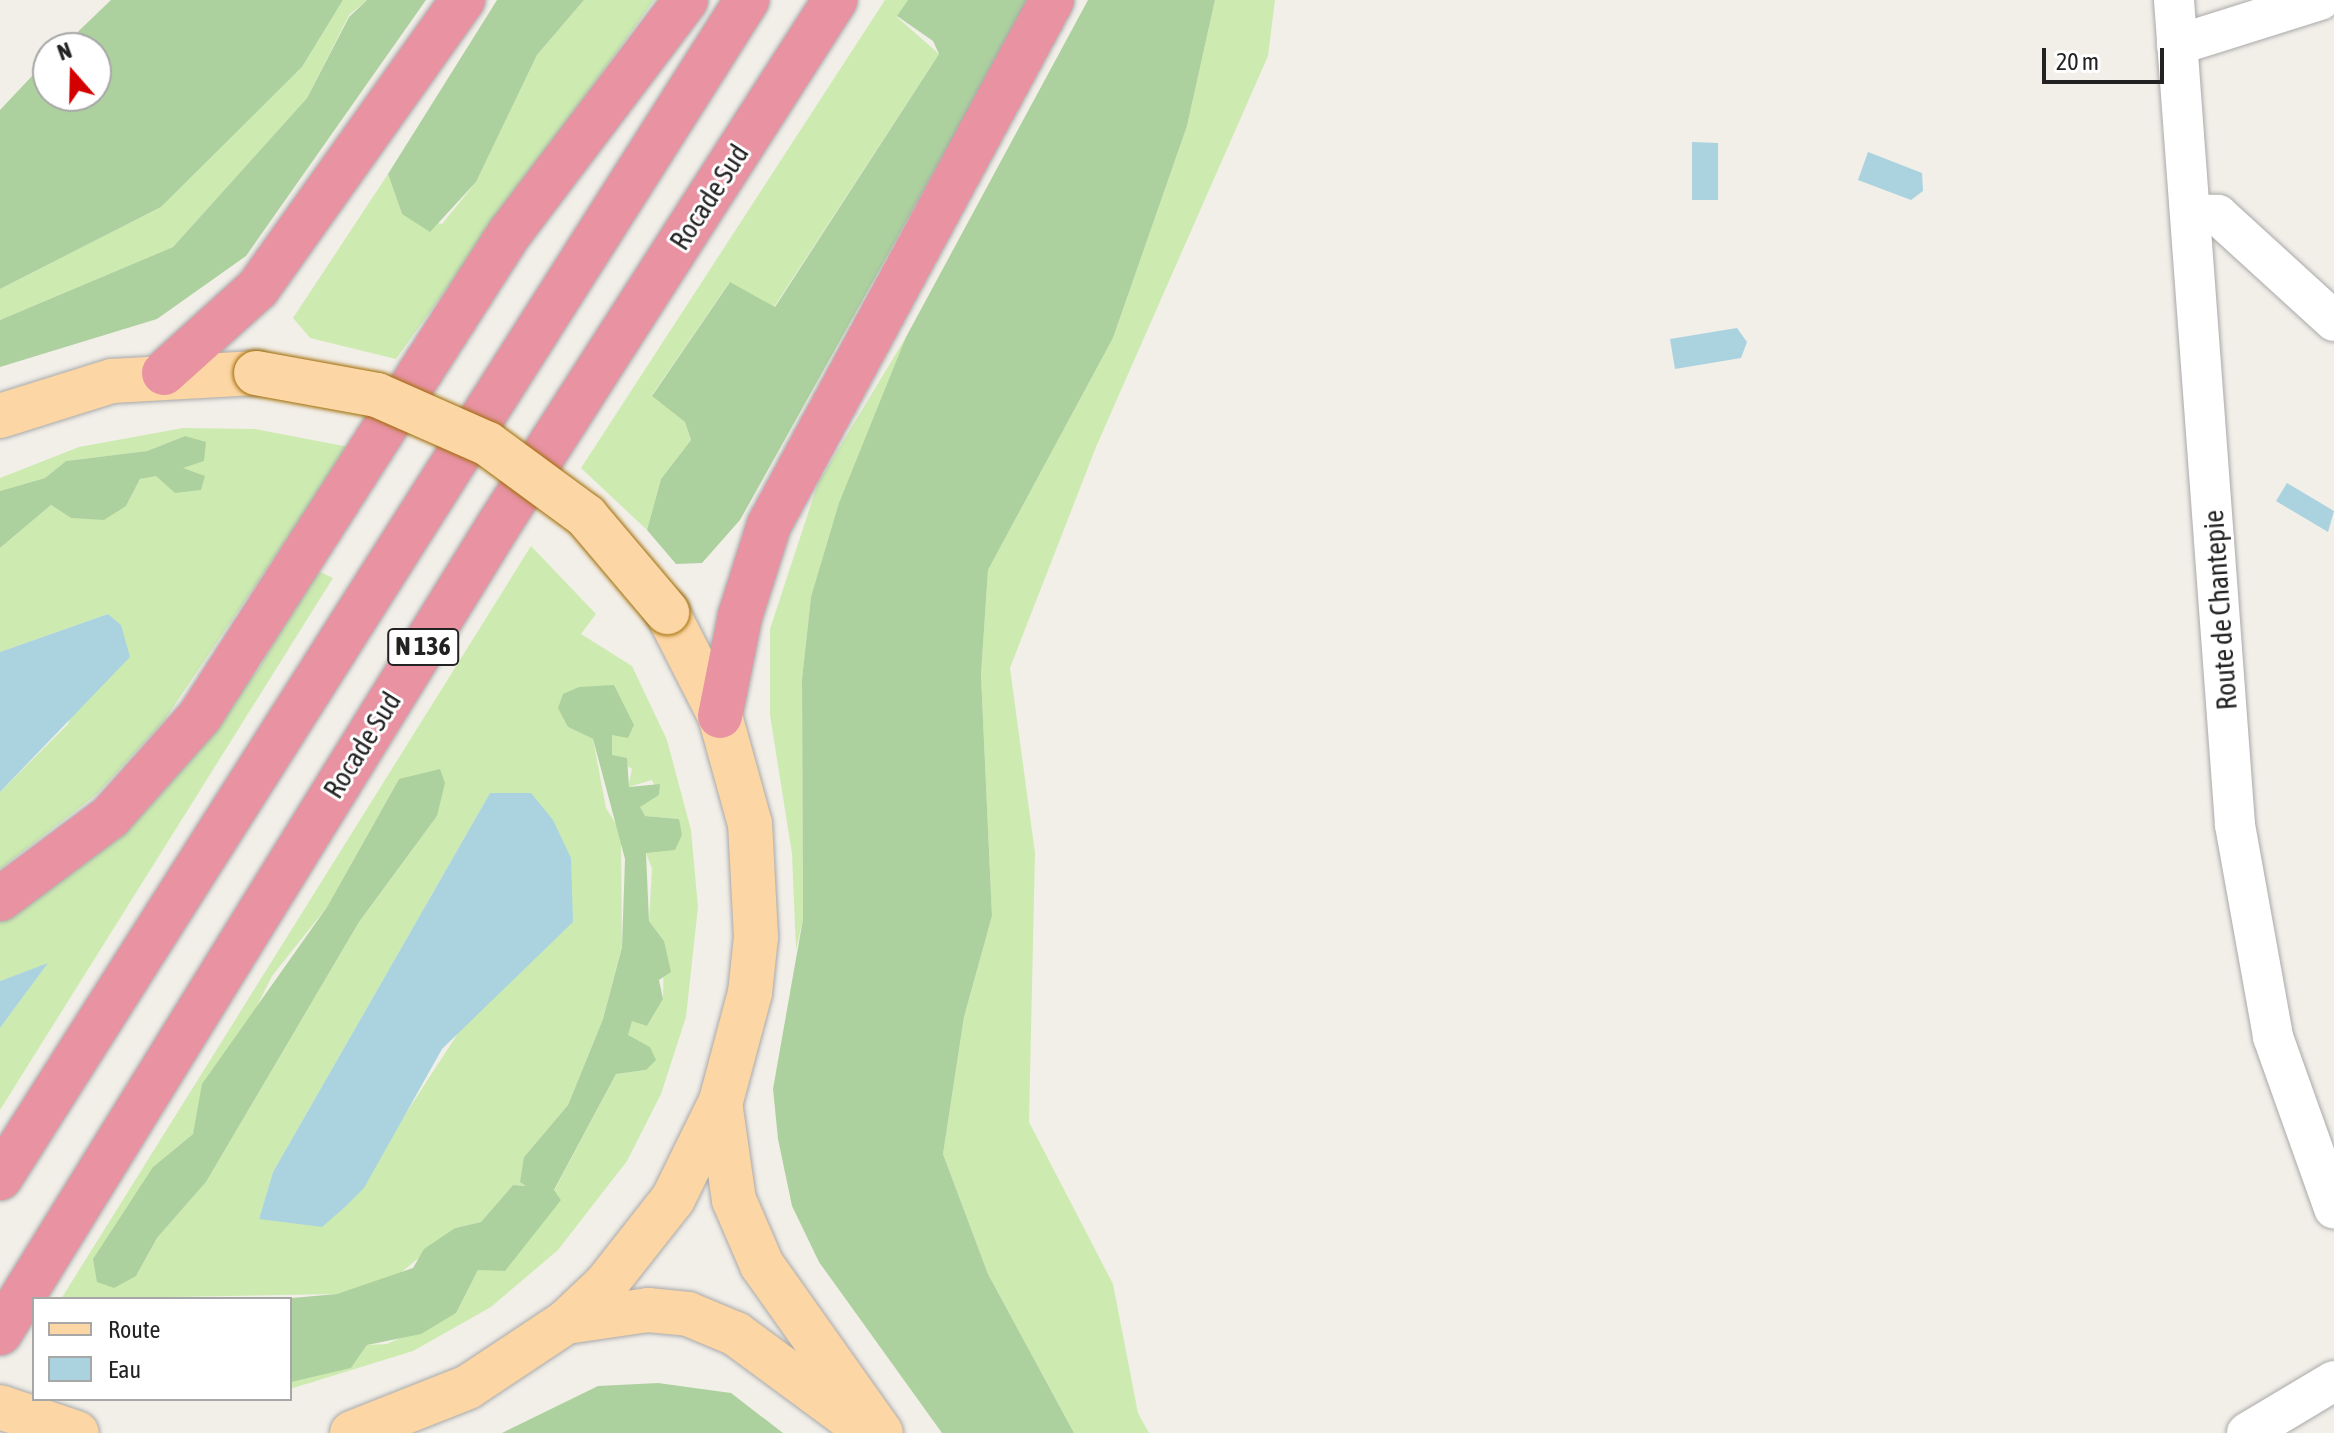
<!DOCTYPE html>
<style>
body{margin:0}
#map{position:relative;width:2334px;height:1433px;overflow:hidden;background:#f2efe9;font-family:"Asap Condensed",sans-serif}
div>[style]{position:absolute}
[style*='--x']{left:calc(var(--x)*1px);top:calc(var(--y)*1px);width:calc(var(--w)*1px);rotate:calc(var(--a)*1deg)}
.grass>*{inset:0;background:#cdebb0}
.forest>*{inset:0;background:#add19e}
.water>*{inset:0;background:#aad3df}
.roads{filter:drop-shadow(0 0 2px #a9a9a9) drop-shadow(0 0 2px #a9a9a9)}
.minor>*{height:40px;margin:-20px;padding:0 20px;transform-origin:20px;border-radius:20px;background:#fff}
.major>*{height:44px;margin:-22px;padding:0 22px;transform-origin:22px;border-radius:22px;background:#fcd6a4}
.highway>*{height:44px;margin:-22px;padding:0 22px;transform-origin:22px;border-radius:22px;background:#e892a2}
.bridges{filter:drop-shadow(0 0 2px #a06b00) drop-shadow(0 0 2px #a06b00)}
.major-bridge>*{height:44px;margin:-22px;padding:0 22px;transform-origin:22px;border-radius:22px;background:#fcd6a4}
span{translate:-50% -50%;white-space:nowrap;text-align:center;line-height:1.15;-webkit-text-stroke:6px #fff;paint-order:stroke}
.shield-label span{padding:2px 6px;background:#fff;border:2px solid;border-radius:6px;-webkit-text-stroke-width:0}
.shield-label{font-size:26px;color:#222;font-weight:700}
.street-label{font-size:28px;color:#222}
.legend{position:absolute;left:32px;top:1297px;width:260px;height:104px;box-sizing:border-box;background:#fff;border:2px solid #a7a7a7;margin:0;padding:10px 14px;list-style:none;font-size:24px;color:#222}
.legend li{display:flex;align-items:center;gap:16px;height:40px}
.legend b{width:40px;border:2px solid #a7a7a7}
.north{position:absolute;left:32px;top:32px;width:80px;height:80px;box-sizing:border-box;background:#fff;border:2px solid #a7a7a7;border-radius:50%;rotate:340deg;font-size:22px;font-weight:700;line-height:32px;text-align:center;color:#222}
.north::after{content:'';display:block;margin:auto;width:28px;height:36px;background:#d40000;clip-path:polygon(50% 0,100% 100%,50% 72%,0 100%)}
.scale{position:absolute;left:2042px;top:48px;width:122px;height:36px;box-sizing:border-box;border:4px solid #222;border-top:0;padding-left:10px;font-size:24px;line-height:28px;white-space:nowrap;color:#222;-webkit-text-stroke:6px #fff;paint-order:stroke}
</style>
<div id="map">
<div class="grass">
<div style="clip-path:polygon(343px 0,367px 0,349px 15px,307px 98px,173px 247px,0 320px,0 289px,161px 207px,302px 67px)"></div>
<div style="clip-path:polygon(584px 0,654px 0,396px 359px,310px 338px,293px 318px,388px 174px,402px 214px,442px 224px,476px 182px,537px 55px)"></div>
<div style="clip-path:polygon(885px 0,908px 0,897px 17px,939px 54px,774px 307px,729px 283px,652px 395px,685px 422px,691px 440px,661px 479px,647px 530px,581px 468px)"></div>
<div style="clip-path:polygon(1215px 0,1275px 0,1268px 56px,1096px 447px,1010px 668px,1035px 853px,1029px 1122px,1113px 1284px,1138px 1413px,1149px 1433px,1074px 1433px,988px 1274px,943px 1154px,964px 1017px,992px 916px,981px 675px,988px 570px,1113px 338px,1187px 126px)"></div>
<div style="clip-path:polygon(906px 337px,811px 597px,802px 679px,803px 919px,796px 950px,792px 854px,770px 715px,770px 629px,818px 483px)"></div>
<div style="clip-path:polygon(183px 428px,255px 429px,349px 447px,163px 722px,96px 795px,0 869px,0 792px,68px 724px,108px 614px,0 652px,0 548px,51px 505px,71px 518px,126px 506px,140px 479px,182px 468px,185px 436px,147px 451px,66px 461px,45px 478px,0 491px,0 478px,79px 447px)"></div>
<div style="clip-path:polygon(evenodd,531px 546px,596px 614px,581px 634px,632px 666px,667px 740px,691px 830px,698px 907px,686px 1017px,661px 1094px,627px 1161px,558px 1250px,491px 1307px,413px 1351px,290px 1389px,290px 1381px,351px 1368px,367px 1345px,387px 1344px,456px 1313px,478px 1270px,554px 1191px,616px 1074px,646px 1070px,650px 1047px,627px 1035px,632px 1020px,647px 1026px,663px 999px,664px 941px,649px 921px,652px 869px,646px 853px,680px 819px,644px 816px,639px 806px,659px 795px,652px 780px,628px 787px,632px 769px,612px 755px,612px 734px,634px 725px,568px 727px,593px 739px,606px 808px,621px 832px,622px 946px,603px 1019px,568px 1105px,524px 1157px,528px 1186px,513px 1185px,481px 1222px,455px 1228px,392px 1280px,337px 1294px,61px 1299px,531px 546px,399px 779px,437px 816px,359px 922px,206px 1182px,157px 1238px,136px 1276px,153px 1167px,193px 1134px,272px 976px,327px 907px,399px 779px,531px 546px,490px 793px,462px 1027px,345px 1207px,259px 1219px,273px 1172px,490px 793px)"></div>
<div style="clip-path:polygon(316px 570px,333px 578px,0 1110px,0 1028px,47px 964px,0 981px,0 919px,130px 824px,165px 789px,259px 668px)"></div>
</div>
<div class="forest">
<div style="clip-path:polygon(111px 0,343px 0,302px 67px,161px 207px,0 289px,0 110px,48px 59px,48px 96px,96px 96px,96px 48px,61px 48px)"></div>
<div style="clip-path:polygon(367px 0,426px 0,246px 256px,157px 319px,0 367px,0 320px,173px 247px,307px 98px,349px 17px)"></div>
<div style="clip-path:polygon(497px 0,584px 0,537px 55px,476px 182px,430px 232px,402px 214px,388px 174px)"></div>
<div style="clip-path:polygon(908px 0,1030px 0,740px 520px,702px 563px,676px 564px,647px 530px,661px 479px,691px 440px,685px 422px,652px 396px,730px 282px,775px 307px,939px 54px,933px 41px,897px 16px)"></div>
<div style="clip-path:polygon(1088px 0,1215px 0,1187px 126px,1113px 338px,988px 570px,981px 675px,992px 916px,964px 1017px,943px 1154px,988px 1274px,1074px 1433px,942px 1433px,819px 1262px,792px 1206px,778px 1139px,773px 1089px,803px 919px,802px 679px,811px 597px,839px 503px,906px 337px)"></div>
<div style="clip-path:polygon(185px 436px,206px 442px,204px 461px,183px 468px,205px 476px,201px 490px,175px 493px,156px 476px,140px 479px,126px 506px,104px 520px,71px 518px,51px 505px,0 548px,0 491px,45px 478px,66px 461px,147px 451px)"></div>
<div style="clip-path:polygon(614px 685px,634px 725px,628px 738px,612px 735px,612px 755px,627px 758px,629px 787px,660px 784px,659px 795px,640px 807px,645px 816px,679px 819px,682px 835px,675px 850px,646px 853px,649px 921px,664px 941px,671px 972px,659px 980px,663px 999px,647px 1026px,632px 1021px,628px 1035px,650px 1047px,656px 1060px,646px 1070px,616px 1074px,554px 1190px,561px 1200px,505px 1271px,478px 1270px,456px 1313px,421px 1334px,367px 1345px,351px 1368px,291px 1382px,290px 1299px,281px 1299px,337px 1294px,413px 1268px,424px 1249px,455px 1228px,481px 1222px,513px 1185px,526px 1186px,520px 1182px,524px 1157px,568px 1105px,603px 1019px,622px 947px,625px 859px,593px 739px,568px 727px,558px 708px,563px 694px,579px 687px)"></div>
<div style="clip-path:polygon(440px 769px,445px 783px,437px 816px,359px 922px,206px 1182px,157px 1238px,136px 1276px,114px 1288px,97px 1282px,93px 1259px,153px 1167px,193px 1134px,202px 1084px,327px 907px,399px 779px)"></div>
<div style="clip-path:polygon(658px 1383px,731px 1393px,783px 1433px,502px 1433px,598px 1386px)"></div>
</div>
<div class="water">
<div style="clip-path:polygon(1692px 142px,1718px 143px,1718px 200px,1692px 200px)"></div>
<div style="clip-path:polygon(1868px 152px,1922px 173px,1923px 191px,1911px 200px,1858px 180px)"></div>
<div style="clip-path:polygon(1737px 328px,1747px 342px,1741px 358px,1675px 369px,1670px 339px)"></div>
<div style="clip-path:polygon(2287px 483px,2334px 511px,2328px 532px,2276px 501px)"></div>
<div style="clip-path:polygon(108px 614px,121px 625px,130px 657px,0 792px,0 652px)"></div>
<div style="clip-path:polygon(490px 793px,531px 793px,553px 820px,571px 858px,573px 922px,442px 1049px,364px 1188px,345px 1207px,322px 1227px,259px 1219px,273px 1172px)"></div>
<div style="clip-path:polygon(48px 963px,0 1028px,0 981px)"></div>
</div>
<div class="roads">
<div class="minor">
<div style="--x:2174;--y:0;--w:827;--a:85.77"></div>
<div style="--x:2235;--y:825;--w:215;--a:79.8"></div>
<div style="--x:2273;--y:1037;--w:182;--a:70.4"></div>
<div style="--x:2177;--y:45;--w:150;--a:-17.5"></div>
<div style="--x:2191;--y:214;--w:27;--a:2"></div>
<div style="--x:2218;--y:215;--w:157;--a:42.4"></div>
<div style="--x:2247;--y:1433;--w:101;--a:-30.9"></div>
</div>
<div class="major">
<div style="--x:0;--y:416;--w:117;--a:-17.4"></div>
<div style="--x:112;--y:381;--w:144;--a:-3.2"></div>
<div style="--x:721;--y:1109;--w:92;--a:81.9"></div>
<div style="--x:734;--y:1200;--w:71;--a:66.7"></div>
<div style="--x:762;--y:1265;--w:206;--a:54.7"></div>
<div style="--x:566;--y:1322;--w:83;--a:-8.3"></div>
<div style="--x:648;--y:1310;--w:40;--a:5.7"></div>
<div style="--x:688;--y:1314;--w:52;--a:22.6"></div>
<div style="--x:736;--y:1334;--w:162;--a:36.4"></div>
<div style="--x:0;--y:1407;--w:81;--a:18.7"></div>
<div style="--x:352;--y:1433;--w:125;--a:-21.6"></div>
<div style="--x:468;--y:1387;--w:118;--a:-33.6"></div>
<div style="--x:566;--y:1322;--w:55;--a:-43.5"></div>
<div style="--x:606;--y:1284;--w:108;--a:-51.8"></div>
<div style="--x:673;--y:1199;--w:109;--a:-63.9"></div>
<div style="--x:721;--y:1101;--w:112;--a:-75"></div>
<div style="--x:750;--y:993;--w:56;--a:-83.9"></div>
<div style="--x:756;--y:937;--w:113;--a:-93"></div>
<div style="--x:750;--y:824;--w:112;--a:-105.5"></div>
<div style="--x:720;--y:716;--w:117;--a:-117"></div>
</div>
<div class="highway">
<div style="--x:164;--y:373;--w:127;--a:-42.1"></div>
<div style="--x:258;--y:288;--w:354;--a:-54.6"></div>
<div style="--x:720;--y:716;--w:102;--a:-78.7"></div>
<div style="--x:740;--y:616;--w:96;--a:-72.3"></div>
<div style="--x:769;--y:525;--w:596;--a:-61.67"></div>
<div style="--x:0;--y:899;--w:137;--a:-36.7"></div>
<div style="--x:110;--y:817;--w:135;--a:-48.3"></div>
<div style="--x:200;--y:716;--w:573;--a:-57.34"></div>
<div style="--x:509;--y:234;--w:293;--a:-52.9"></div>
<div style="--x:0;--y:1178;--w:1395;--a:-57.62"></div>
<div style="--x:0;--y:1333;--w:948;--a:-58.32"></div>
<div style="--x:498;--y:526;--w:625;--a:-57.35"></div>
</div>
</div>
<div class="bridges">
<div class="major-bridge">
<div style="--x:256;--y:373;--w:123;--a:10.3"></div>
<div style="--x:377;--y:395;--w:121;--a:23.8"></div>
<div style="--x:488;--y:444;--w:122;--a:36.3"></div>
<div style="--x:586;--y:516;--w:126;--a:49.8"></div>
</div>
</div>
<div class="shield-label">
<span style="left:423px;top:647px">N 136</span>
</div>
<div class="street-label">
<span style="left:709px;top:197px;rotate:-57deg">Rocade Sud</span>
<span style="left:2220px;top:610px;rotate:-94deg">Route de Chantepie</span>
<span style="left:362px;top:745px;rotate:-58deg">Rocade Sud</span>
</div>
<ul class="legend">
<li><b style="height:10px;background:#fcd6a4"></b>Route</li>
<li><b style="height:22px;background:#aad3df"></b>Eau</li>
</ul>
<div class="north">N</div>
<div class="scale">20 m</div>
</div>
